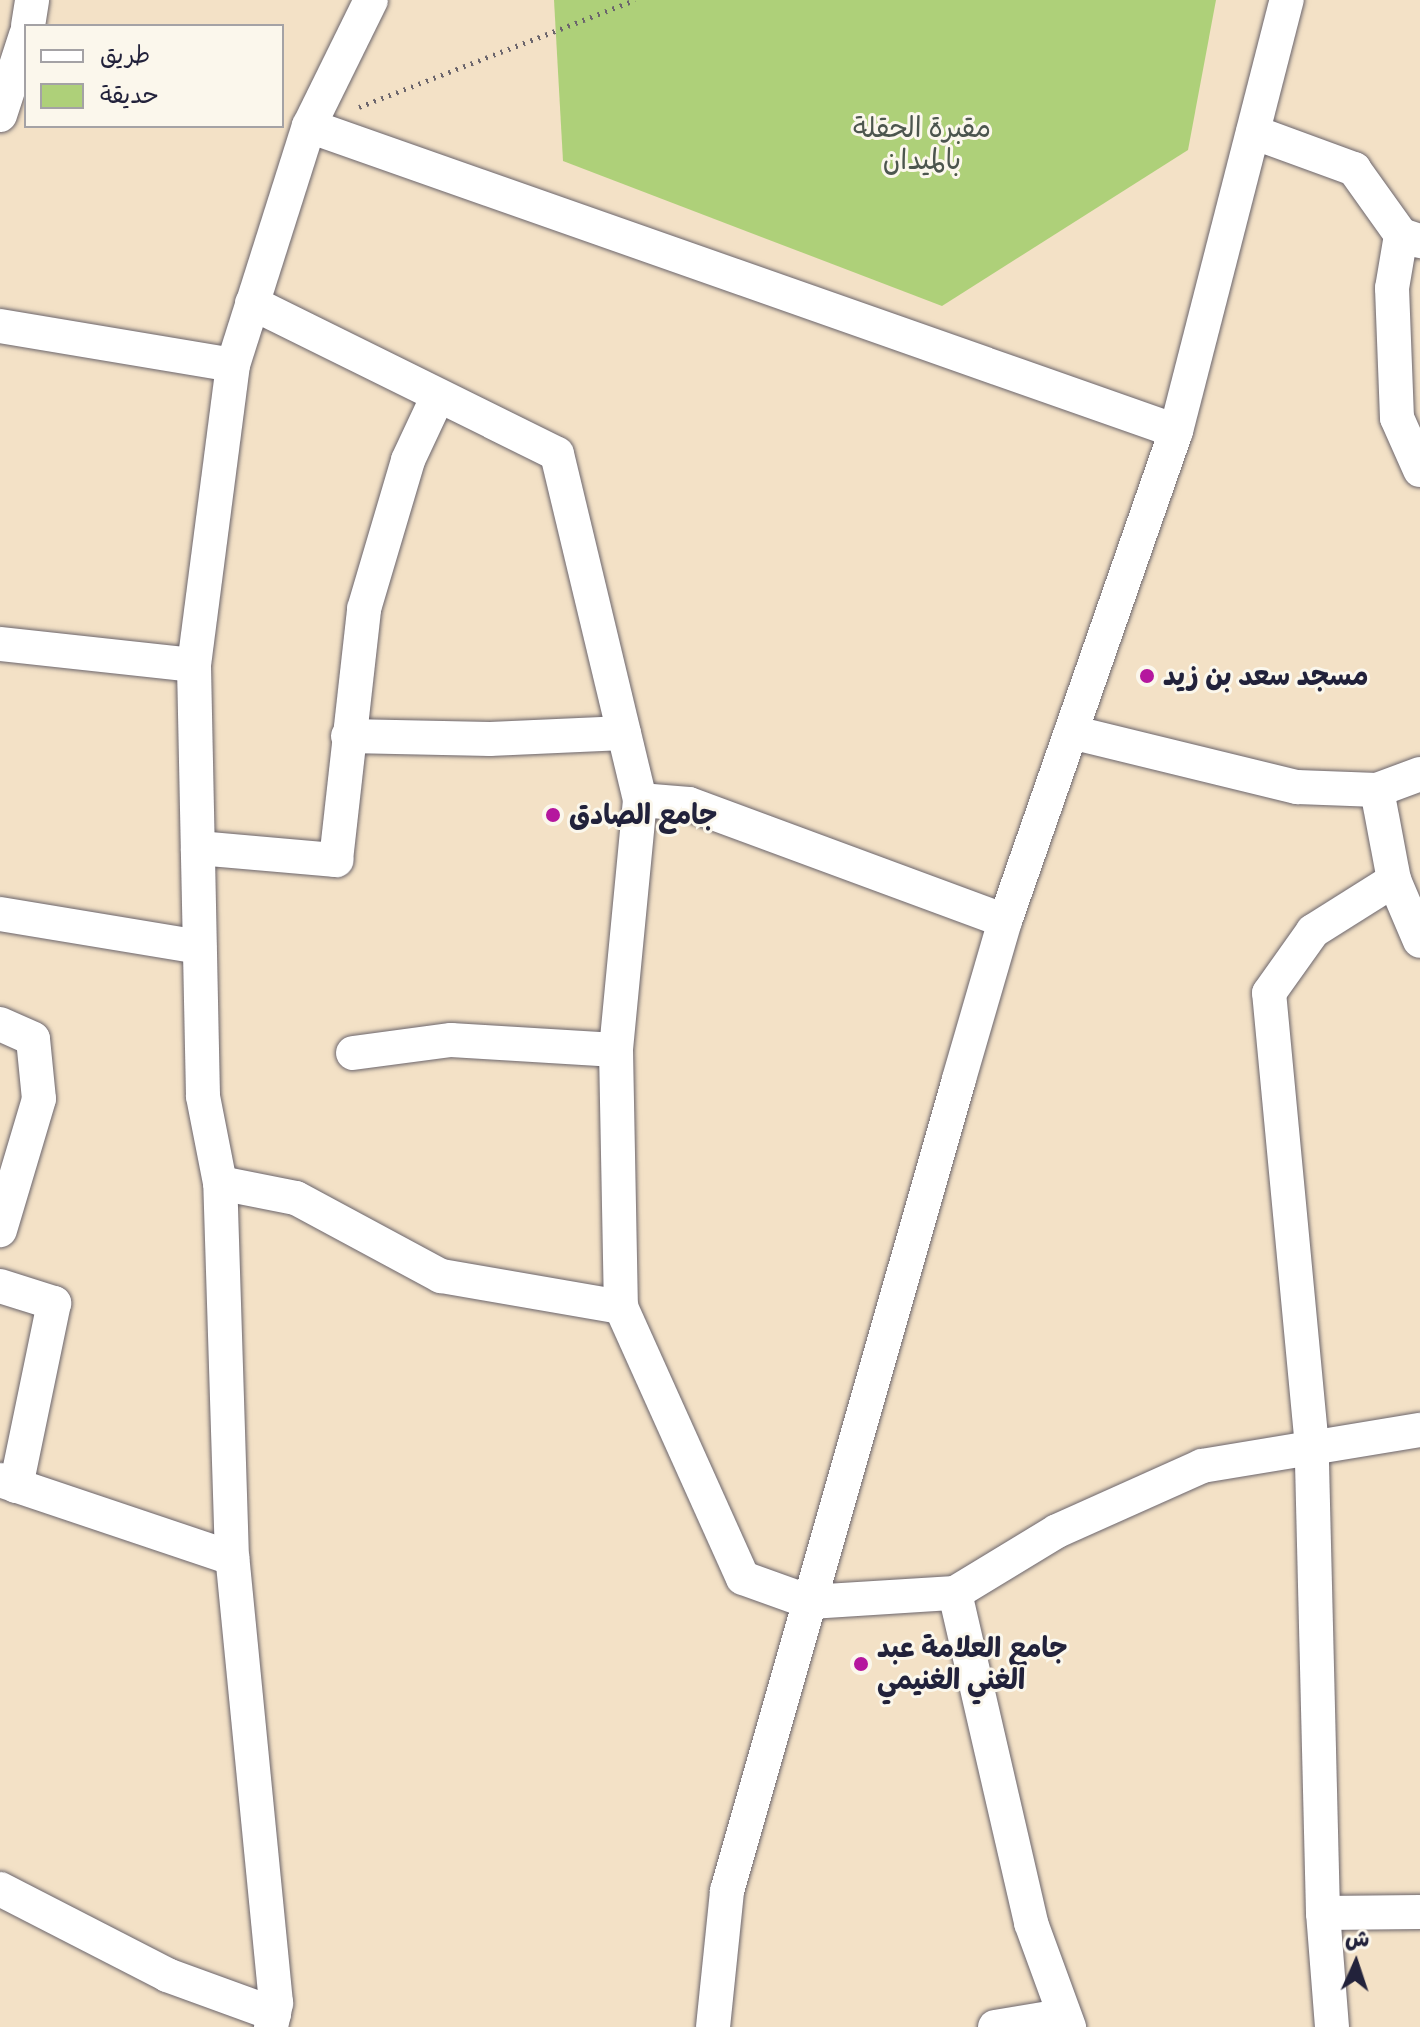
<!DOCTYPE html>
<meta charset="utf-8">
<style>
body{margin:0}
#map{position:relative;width:1420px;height:2027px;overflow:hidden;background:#f3e1c6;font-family:Caveat,"Playpen Sans Arabic",sans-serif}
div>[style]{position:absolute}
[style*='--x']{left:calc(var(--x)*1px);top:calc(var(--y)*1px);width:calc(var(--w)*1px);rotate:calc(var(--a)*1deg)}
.green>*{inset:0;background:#aed079}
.path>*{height:5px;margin-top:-2.5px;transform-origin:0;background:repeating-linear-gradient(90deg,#6b656c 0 2px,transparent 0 8px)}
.roads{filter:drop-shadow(0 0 2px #6b656c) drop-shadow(0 0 2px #6b656c)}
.minor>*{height:34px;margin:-17px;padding:0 17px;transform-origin:17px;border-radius:17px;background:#fff}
.dots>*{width:22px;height:22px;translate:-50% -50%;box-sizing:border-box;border:4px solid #fbf7ec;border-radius:50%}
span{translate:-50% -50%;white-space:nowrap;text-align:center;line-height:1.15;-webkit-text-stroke:6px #fbf7ec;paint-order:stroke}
.park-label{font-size:28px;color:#4c564e}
.poi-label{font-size:28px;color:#22223b;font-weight:700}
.left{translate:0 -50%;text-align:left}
.legend{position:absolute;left:24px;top:24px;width:260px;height:104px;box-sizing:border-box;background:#fbf7ec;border:2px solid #a4a2a5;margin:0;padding:10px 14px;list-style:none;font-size:24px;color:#22223b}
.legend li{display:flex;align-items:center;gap:16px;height:40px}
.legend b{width:40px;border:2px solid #a4a2a5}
.north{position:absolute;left:1316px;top:1923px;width:80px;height:80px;-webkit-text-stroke:6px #fbf7ec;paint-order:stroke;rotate:3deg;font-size:22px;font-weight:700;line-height:32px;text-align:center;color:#22223b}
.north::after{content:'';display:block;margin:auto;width:28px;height:36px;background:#22223b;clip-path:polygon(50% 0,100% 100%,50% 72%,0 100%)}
</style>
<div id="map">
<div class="green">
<div style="clip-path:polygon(554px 0,1216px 0,1188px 150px,942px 306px,563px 161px)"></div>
</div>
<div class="path">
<div style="--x:359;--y:107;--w:296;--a:-21.2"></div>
</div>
<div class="roads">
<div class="minor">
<div style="--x:28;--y:26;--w:26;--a:-81"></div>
<div style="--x:0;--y:115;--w:84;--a:-72"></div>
<div style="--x:309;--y:126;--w:919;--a:19.38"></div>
<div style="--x:1176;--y:431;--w:445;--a:-75.6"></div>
<div style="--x:1253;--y:132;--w:108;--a:20.1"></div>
<div style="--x:1354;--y:169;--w:81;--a:54.5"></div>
<div style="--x:1401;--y:235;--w:20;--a:18"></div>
<div style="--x:1401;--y:235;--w:54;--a:99.6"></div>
<div style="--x:1392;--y:288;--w:130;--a:87.8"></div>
<div style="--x:1397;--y:418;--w:57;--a:66.1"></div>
<div style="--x:252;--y:303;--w:340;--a:26.3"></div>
<div style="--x:557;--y:454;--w:356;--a:76.5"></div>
<div style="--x:640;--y:800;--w:251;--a:95.5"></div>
<div style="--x:616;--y:1050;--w:257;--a:88.9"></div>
<div style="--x:0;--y:326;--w:236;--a:9.5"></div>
<div style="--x:0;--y:644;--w:195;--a:6.2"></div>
<div style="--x:1071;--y:732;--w:233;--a:13.7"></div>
<div style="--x:1297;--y:787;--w:80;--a:2.1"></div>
<div style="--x:1377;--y:790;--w:46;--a:-20.4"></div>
<div style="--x:348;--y:736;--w:142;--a:1.2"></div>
<div style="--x:490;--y:739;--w:134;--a:-2.6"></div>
<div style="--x:1377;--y:790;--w:92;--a:79.3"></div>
<div style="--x:1394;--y:880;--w:66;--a:66.9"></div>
<div style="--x:640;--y:800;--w:49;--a:4.7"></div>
<div style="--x:689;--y:804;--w:337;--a:20.3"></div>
<div style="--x:198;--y:848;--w:139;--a:5"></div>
<div style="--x:336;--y:860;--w:253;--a:-83.6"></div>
<div style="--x:364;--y:609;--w:155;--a:-73.5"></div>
<div style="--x:408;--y:460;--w:71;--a:-64.9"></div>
<div style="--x:0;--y:914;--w:202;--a:9.4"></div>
<div style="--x:0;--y:1024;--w:36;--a:24"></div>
<div style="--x:33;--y:1039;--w:60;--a:84.3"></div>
<div style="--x:39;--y:1099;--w:137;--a:106.6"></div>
<div style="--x:353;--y:1053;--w:99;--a:-7.6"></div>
<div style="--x:451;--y:1040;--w:165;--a:3.5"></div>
<div style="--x:220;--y:1183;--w:77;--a:11.2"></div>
<div style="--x:296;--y:1198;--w:165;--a:28.3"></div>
<div style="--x:441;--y:1276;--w:183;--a:9.8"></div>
<div style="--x:621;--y:1307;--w:297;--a:65.8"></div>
<div style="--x:743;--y:1578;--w:71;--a:19.7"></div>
<div style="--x:810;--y:1602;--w:145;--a:-3.6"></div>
<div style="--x:955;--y:1593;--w:119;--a:-31.3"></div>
<div style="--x:1057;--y:1531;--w:159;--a:-24.1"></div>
<div style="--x:1202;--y:1466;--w:221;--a:-9.4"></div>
<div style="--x:0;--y:1286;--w:57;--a:17.5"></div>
<div style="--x:54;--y:1303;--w:187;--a:101.7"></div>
<div style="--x:0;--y:1480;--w:245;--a:18.6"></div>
<div style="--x:955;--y:1593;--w:339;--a:77"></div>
<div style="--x:1031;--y:1923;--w:111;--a:69.9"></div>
<div style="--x:0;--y:1889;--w:188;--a:27.2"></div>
<div style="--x:167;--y:1975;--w:114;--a:20"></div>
<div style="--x:1323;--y:1913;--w:97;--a:-0.6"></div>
<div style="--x:271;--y:2027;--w:25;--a:-78"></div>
<div style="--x:276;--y:2003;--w:447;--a:-95.6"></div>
<div style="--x:232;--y:1558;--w:375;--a:-91.8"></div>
<div style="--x:220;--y:1183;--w:89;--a:-101.1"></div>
<div style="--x:203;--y:1096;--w:431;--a:-91.2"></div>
<div style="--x:194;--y:665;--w:303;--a:-82.6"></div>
<div style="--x:233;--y:365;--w:251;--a:-72.4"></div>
<div style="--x:309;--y:126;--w:140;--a:-63.8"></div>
<div style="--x:713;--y:2027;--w:137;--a:-84.1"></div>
<div style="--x:727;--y:1891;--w:844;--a:-74.05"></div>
<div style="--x:959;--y:1079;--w:165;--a:-73.8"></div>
<div style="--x:1005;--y:921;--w:519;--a:-70.76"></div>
<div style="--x:995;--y:2027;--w:67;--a:-9.5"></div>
<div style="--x:1332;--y:2027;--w:114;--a:-94.5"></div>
<div style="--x:1323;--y:1913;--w:466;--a:-91.4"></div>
<div style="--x:1312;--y:1447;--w:456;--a:-95.4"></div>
<div style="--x:1269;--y:993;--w:76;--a:-54.6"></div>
<div style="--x:1313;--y:931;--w:96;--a:-32.2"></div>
</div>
</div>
<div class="dots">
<div style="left:1147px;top:676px;background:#b5179e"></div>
<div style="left:553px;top:815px;background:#b5179e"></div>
<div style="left:861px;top:1664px;background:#b5179e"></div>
</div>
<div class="park-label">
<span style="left:922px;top:144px">مقبرة الحقلة<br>بالميدان</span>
</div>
<div class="poi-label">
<span class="left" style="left:1163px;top:676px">مسجد سعد بن زيد</span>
<span class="left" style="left:569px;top:815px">جامع الصادق</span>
<span class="left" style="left:877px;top:1664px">جامع العلامة عبد<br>الغني الغنيمي</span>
</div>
<ul class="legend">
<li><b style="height:10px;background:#fff"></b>طريق</li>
<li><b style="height:22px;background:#aed079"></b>حديقة</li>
</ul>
<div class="north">ش</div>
</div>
